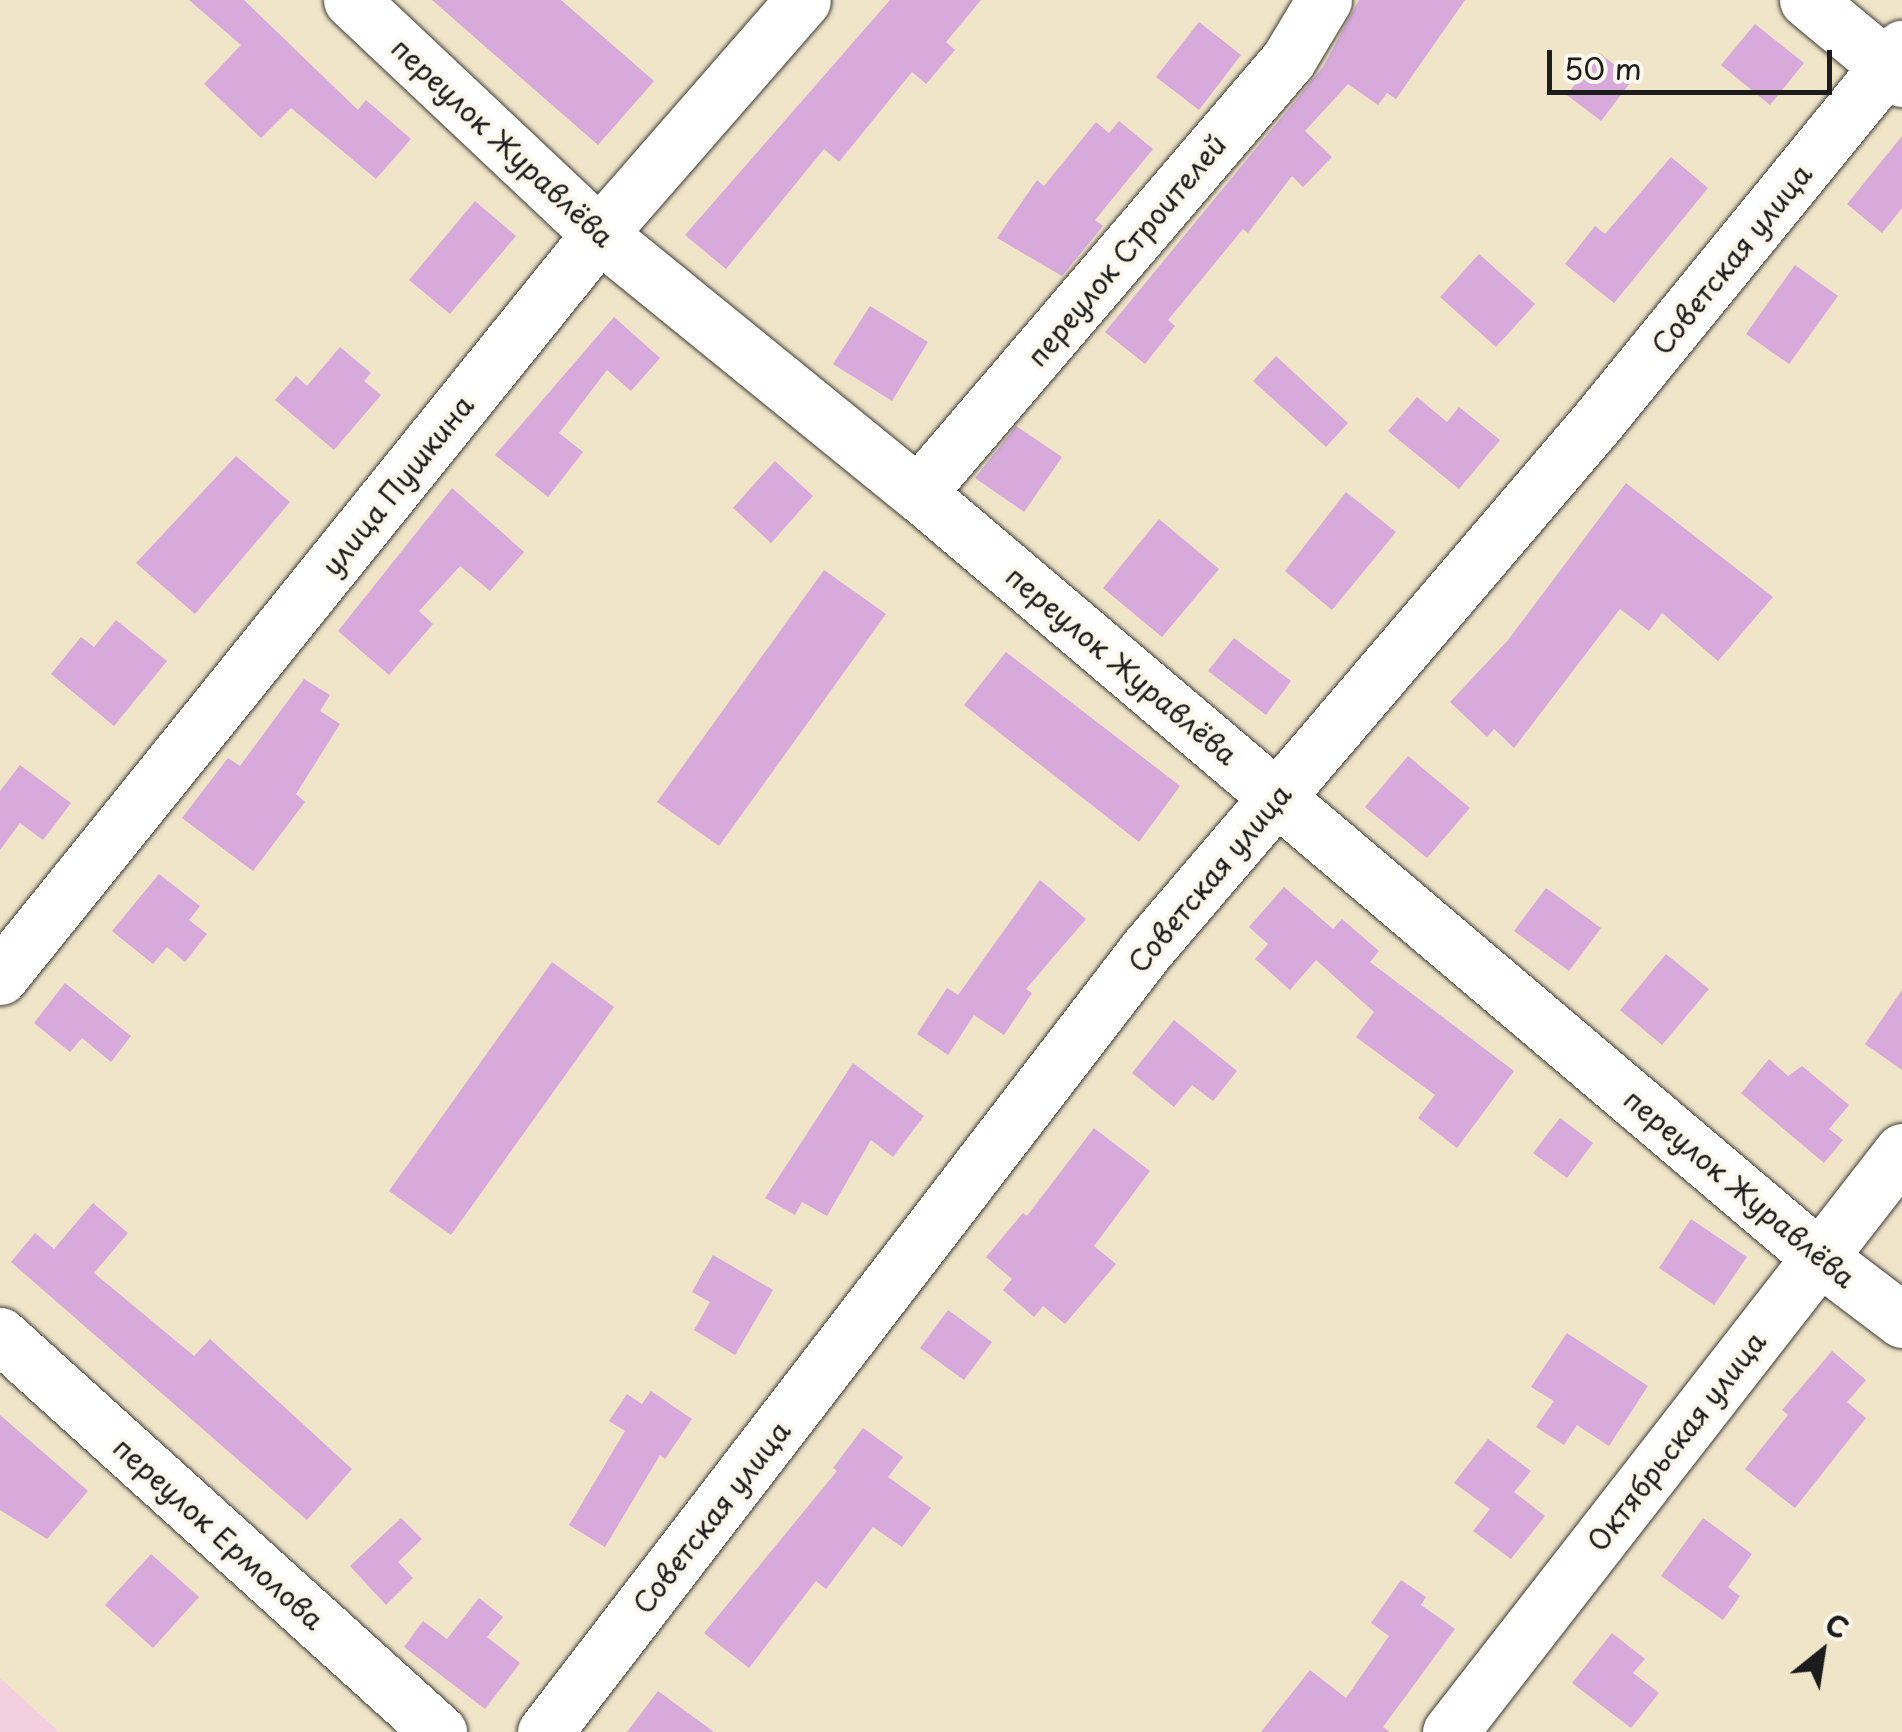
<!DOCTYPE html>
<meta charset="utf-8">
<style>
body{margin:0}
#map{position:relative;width:1902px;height:1732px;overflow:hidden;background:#f0e5c8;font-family:"Playpen Sans",sans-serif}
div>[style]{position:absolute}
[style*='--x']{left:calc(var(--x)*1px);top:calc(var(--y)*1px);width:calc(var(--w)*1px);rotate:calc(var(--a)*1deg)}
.built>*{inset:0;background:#f3cfdf}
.building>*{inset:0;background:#d7aadb}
.roads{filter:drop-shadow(0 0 2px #3c3a36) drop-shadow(0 0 2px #3c3a36)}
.minor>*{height:55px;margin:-27.5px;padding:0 27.5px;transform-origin:27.5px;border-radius:27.5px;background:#fff}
.major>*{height:55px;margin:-27.5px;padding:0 27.5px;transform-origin:27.5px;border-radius:27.5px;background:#fff}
span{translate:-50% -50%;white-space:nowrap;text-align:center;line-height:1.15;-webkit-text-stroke:8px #fbf7ec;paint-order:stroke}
.street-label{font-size:28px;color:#1c1c1c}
.north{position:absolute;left:1772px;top:1602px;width:100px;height:100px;-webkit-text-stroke:8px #fbf7ec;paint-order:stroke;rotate:30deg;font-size:28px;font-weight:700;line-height:40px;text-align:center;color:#1c1c1c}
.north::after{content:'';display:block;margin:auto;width:35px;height:45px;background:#1c1c1c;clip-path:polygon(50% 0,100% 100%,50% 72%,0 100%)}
.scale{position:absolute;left:1547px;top:50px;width:285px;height:45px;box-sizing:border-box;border:5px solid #1c1c1c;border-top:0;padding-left:12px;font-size:30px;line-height:35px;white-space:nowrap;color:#1c1c1c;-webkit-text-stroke:8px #fbf7ec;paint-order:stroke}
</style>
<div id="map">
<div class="built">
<div style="clip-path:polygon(0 1678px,59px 1732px,0 1732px)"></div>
</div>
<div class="building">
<div style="clip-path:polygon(189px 0,244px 0,358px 110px,366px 100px,411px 139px,376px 179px,291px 108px,261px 138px,204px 84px,241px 45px)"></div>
<div style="clip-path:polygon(432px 0,561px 0,654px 81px,598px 145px)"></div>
<div style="clip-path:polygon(890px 0,981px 0,946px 42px,955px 50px,926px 84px,912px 72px,839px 162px,824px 149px,726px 269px,685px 235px)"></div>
<div style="clip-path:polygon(1359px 0,1465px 0,1396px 99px,1387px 93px,1378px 105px,1348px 84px,1305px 131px,1332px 157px,1303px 187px,1292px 176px,1248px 233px,1243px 229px,1168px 320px,1175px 326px,1145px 364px,1105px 332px,1323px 67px)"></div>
<div style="clip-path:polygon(1199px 22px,1241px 55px,1199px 110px,1156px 77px)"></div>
<div style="clip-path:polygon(1755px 24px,1804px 63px,1770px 105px,1721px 65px)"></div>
<div style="clip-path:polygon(1599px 53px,1633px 79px,1601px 121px,1567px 95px)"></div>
<div style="clip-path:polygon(1119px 121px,1153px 149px,1095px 220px,1103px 226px,1062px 276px,997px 238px,1037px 180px,1044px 186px,1096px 122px,1109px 133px)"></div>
<div style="clip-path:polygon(1902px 136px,1902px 208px,1882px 233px,1847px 204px)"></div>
<div style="clip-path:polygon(1671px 157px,1708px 188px,1614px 303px,1565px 264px,1595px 226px,1605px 234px)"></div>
<div style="clip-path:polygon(475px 201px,516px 236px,450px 314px,409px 280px)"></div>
<div style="clip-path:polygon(1479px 254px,1535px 304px,1496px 347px,1440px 297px)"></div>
<div style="clip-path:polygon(1795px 265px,1838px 296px,1789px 364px,1746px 334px)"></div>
<div style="clip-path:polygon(870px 306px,928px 342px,892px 401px,833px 364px)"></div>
<div style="clip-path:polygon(614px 317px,660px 358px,631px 391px,607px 370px,559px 433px,583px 452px,548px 497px,495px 455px)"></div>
<div style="clip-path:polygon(340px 347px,371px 373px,364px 381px,381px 395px,334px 450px,275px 400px,296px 376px,307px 386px)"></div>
<div style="clip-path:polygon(1276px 356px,1348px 423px,1326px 447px,1253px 381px)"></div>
<div style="clip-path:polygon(1417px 397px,1447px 422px,1459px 407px,1500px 440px,1459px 489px,1388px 431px)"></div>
<div style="clip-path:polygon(1016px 426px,1062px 457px,1024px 512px,975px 478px)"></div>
<div style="clip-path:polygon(236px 456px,290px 502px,195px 614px,136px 563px)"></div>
<div style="clip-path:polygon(775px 461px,813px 496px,771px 543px,733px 508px)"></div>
<div style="clip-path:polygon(1626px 483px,1773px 597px,1718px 661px,1662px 613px,1649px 631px,1620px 609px,1514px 748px,1494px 729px,1487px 737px,1450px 702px,1508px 640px)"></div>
<div style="clip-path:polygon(452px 488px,524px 552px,490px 591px,460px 566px,419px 611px,433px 624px,389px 675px,338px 631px)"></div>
<div style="clip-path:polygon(1346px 492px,1396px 532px,1332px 610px,1285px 571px)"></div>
<div style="clip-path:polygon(1159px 519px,1219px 569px,1162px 637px,1103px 588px)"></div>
<div style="clip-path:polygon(824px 570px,886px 614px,719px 846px,657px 802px)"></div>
<div style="clip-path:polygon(116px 620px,167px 661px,114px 726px,51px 674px,81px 637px,94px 647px)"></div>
<div style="clip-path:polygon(1234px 638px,1291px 681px,1266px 715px,1208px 671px)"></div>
<div style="clip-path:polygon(1006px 652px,1180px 786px,1139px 842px,964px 705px)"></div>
<div style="clip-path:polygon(304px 679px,330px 695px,320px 711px,340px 724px,296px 794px,305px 802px,253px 871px,182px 818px,228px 758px,240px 766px)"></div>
<div style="clip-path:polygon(1408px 756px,1470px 808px,1427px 858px,1365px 807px)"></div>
<div style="clip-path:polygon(20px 765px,71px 803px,43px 840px,20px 823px,0 850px,0 791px)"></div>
<div style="clip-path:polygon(159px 874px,200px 906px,189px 920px,207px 934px,185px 962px,167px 947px,153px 964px,112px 931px)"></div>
<div style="clip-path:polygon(1040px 880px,1086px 919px,1026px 989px,1032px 993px,1004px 1035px,974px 1015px,948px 1055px,917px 1034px,947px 988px,958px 995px)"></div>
<div style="clip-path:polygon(1284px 887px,1333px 929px,1342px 919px,1379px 951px,1370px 962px,1514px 1071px,1457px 1148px,1418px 1118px,1435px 1095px,1356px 1037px,1374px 1012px,1316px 960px,1290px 990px,1255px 959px,1268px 944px,1249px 927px)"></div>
<div style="clip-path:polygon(1546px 888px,1601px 928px,1569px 971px,1514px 931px)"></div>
<div style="clip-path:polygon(1666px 954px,1709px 989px,1662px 1045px,1620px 1010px)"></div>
<div style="clip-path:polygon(552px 962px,614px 1007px,451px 1235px,389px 1191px)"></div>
<div style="clip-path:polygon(65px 983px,131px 1036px,111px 1062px,82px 1038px,70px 1052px,34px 1023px)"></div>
<div style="clip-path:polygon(1902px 990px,1902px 1070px,1865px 1044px)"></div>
<div style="clip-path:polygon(1174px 1020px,1237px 1071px,1213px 1101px,1192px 1085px,1174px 1107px,1132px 1073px)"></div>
<div style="clip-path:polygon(1769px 1059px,1788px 1076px,1802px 1066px,1849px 1105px,1829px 1129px,1843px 1140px,1824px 1163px,1741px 1093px)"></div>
<div style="clip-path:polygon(853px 1063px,924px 1116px,893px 1157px,871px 1140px,827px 1216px,802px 1202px,795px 1215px,765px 1198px)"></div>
<div style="clip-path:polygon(1560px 1118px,1593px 1143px,1567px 1178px,1533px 1153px)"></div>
<div style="clip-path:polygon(1094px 1128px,1150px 1171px,1094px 1246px,1116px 1264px,1065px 1324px,1043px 1306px,1034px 1317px,1003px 1290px,1012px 1279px,986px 1257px,1023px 1213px,1027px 1216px)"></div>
<div style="clip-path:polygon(93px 1203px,128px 1233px,94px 1273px,194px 1356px,210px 1339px,352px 1469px,307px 1520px,11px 1262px,35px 1233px,54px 1249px)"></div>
<div style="clip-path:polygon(1691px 1219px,1747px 1257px,1714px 1305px,1659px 1268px)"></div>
<div style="clip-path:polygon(713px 1255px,773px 1290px,735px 1355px,694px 1330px,710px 1302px,692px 1292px)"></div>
<div style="clip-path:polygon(948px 1310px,992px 1342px,964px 1380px,920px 1348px)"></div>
<div style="clip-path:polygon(1567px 1333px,1648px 1386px,1609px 1446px,1577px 1425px,1564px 1445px,1536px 1427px,1554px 1401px,1531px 1387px)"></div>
<div style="clip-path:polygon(1832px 1351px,1866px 1380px,1847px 1402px,1866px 1418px,1795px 1508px,1745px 1469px,1788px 1415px,1782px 1410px)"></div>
<div style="clip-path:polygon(651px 1391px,692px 1419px,665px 1459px,660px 1455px,605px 1547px,569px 1525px,625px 1431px,609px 1421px,627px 1394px,642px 1404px)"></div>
<div style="clip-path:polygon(0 1415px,88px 1491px,47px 1539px,0 1510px)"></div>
<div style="clip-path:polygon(863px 1428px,903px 1457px,888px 1477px,931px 1508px,902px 1547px,873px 1527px,826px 1589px,816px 1581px,749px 1668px,704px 1633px,837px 1471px,833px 1468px)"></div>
<div style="clip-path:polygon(1488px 1439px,1531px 1471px,1514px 1492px,1545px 1516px,1511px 1559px,1473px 1531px,1490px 1509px,1454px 1483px)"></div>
<div style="clip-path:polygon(401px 1518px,422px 1539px,398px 1562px,413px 1578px,386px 1605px,350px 1566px)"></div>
<div style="clip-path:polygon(1703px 1518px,1752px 1554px,1728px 1587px,1740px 1596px,1723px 1620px,1661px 1576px)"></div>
<div style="clip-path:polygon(151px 1554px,199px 1597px,153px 1648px,105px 1605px)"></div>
<div style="clip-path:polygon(1401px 1580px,1426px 1597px,1421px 1605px,1455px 1629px,1383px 1727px,1390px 1732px,1261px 1732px,1310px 1670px,1346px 1698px,1389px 1636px,1371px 1623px)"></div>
<div style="clip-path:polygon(479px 1598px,503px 1617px,487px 1637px,520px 1663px,485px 1709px,404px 1647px,423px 1621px,447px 1639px)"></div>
<div style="clip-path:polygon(1612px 1633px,1645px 1659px,1633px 1673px,1659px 1693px,1631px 1728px,1572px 1683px)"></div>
<div style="clip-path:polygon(658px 1691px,714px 1732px,627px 1732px)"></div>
</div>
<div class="roads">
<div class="minor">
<div style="--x:351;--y:0;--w:341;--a:43.3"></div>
<div style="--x:599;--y:234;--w:411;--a:39.1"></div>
<div style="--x:918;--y:493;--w:1181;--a:40.3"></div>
<div style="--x:1819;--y:1257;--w:104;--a:37.2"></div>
<div style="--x:1807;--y:0;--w:124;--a:39.7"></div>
<div style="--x:918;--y:493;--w:570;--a:-49.49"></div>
<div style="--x:1288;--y:60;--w:70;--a:-59"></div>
<div style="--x:0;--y:977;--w:954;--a:-51.12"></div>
<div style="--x:599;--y:234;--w:310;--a:-48.9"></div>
<div style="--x:0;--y:1335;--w:592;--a:42.12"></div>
<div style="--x:1450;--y:1732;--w:736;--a:-52.12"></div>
</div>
<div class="major">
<div style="--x:545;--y:1732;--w:988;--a:-52.45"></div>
<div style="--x:1147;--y:949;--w:693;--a:-49.51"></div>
<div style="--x:1597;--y:422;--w:483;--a:-50.8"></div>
</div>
</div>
<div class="street-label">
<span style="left:503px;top:142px;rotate:43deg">переулок Журавлёва</span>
<span style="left:1126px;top:250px;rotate:-50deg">переулок Строителей</span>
<span style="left:1731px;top:259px;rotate:-51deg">Советская улица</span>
<span style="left:397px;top:485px;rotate:-51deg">улица Пушкина</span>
<span style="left:1122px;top:665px;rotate:40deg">переулок Журавлёва</span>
<span style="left:1209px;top:878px;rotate:-50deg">Советская улица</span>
<span style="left:1740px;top:1188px;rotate:40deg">переулок Журавлёва</span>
<span style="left:1676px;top:1441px;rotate:-52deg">Октябрьская улица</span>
<span style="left:711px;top:1517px;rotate:-52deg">Советская улица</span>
<span style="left:219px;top:1533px;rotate:42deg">переулок Ермолова</span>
</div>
<div class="north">С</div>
<div class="scale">50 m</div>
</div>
